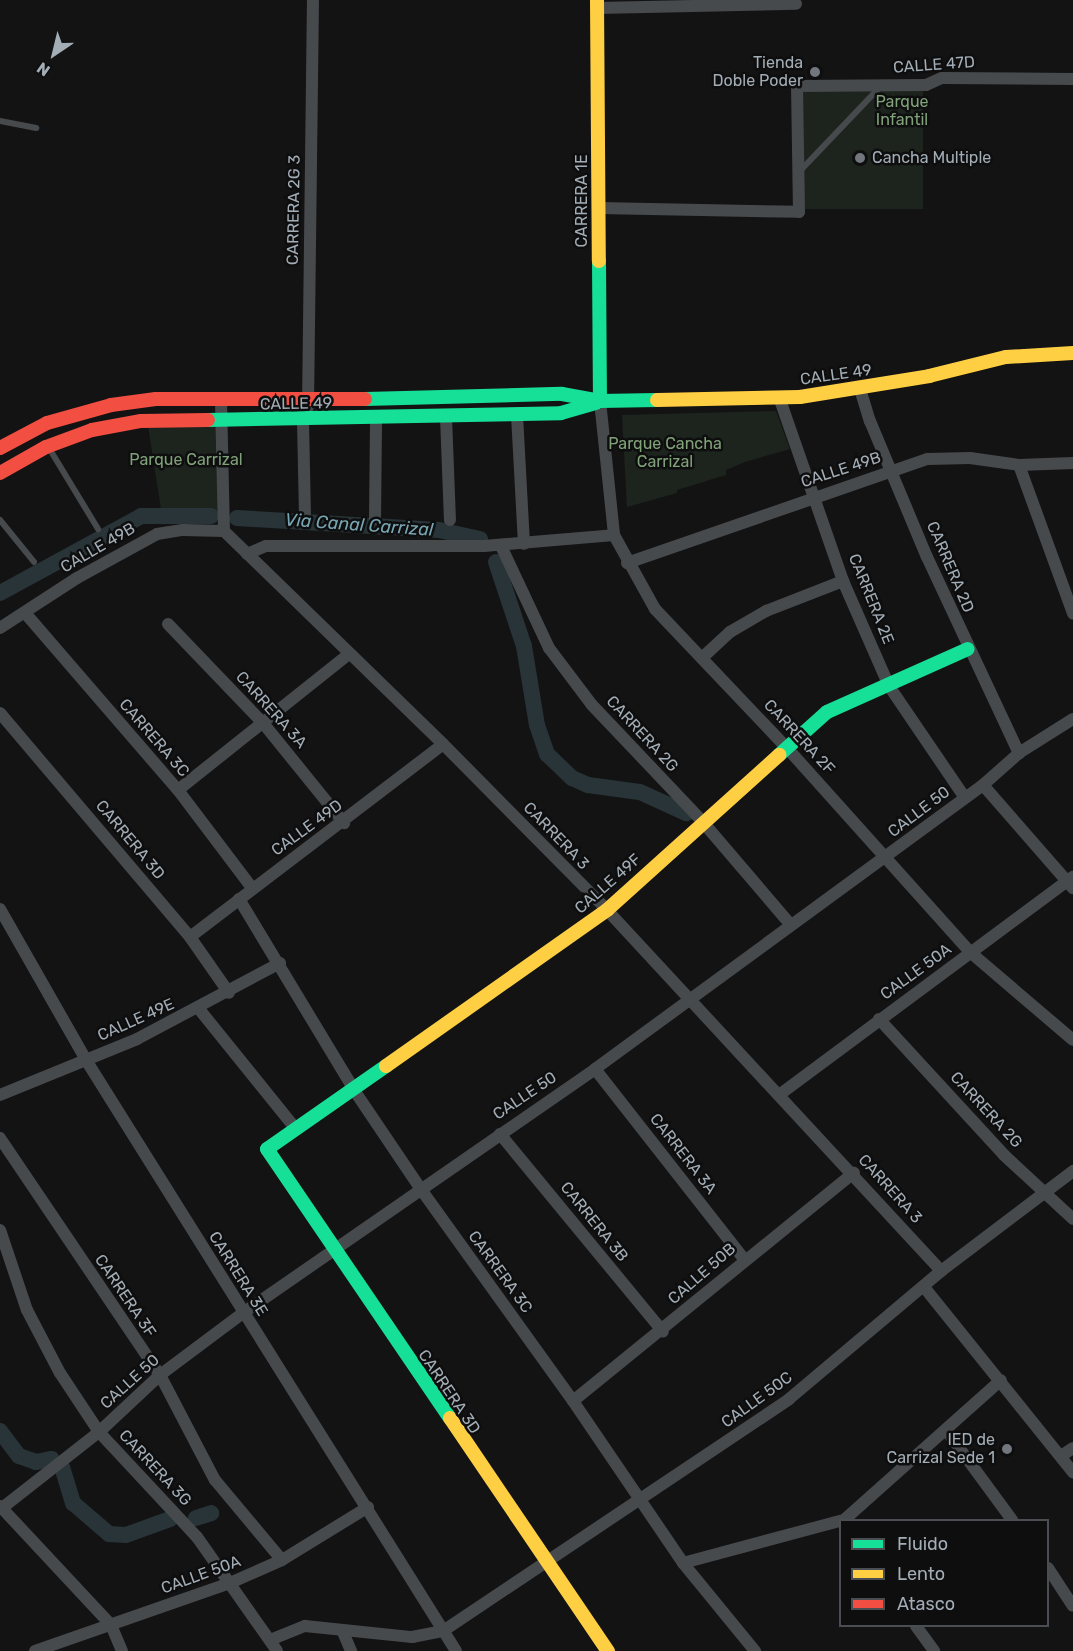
<!DOCTYPE html>
<style>
body{margin:0}
#map{position:relative;width:1073px;height:1651px;overflow:hidden;background:#131314;font-family:Rubik,sans-serif}
div>[style]{position:absolute}
[style*='--x']{left:calc(var(--x)*1px);top:calc(var(--y)*1px);width:calc(var(--w)*1px);rotate:calc(var(--a)*1deg)}
.green>*{inset:0;background:#1d241e}
.canal>*{height:16px;margin:-8px;padding:0 8px;transform-origin:8px;border-radius:8px;background:#283437}
.lane>*{height:6px;margin:-3px;padding:0 3px;transform-origin:3px;border-radius:3px;background:#474a4d}
.street>*{height:12px;margin:-6px;padding:0 6px;transform-origin:6px;border-radius:6px;background:#474a4d}
.fast>*{height:14px;margin:-7px;padding:0 7px;transform-origin:7px;border-radius:7px;background:#16e098}
.slow>*{height:14px;margin:-7px;padding:0 7px;transform-origin:7px;border-radius:7px;background:#ffcf43}
.jam>*{height:14px;margin:-7px;padding:0 7px;transform-origin:7px;border-radius:7px;background:#f24e42}
.dots>*{width:16px;height:16px;translate:-50% -50%;box-sizing:border-box;border:3px solid #0e0e0f;border-radius:50%}
span{translate:-50% -50%;white-space:nowrap;text-align:center;line-height:1.15;-webkit-text-stroke:5px #0e0e0f;paint-order:stroke}
.poi-label{font-size:16px;color:#a3adb6}
.right{translate:-100% -50%;text-align:right}
.left{translate:0 -50%;text-align:left}
.street-label{font-size:16px;color:#a3adb6}
.park-label{font-size:16px;color:#80a279}
.water-label{font-size:18px;color:#78a6b3;font-style:italic}
.legend{position:absolute;left:839px;top:1519px;width:210px;height:108px;box-sizing:border-box;background:#0e0e0f;border:2px solid #4a4e52;margin:0;padding:8px 10px;list-style:none;font-size:18px;color:#a3adb6}
.legend li{display:flex;align-items:center;gap:12px;height:30px}
.legend b{width:30px;border:2px solid #4a4e52}
.north{position:absolute;left:24px;top:24px;width:60px;height:60px;-webkit-text-stroke:4px #0e0e0f;paint-order:stroke;rotate:215deg;font-size:16px;font-weight:700;line-height:24px;text-align:center;color:#a3adb6}
.north::after{content:'';display:block;margin:auto;width:21px;height:27px;background:#a3adb6;clip-path:polygon(50% 0,100% 100%,50% 72%,0 100%)}
</style>
<div id="map">
<div class="green">
<div style="clip-path:polygon(803px 91px,923px 91px,923px 209px,804px 209px)"></div>
<div style="clip-path:polygon(776px 411px,790px 449px,745px 462px,726px 470px,726px 475px,677px 490px,677px 493px,627px 507px,622px 415px)"></div>
<div style="clip-path:polygon(219px 425px,219px 512px,161px 509px,148px 426px)"></div>
</div>
<div class="canal">
<div style="--x:237;--y:518;--w:202;--a:3.4"></div>
<div style="--x:439;--y:530;--w:42;--a:12.4"></div>
<div style="--x:496;--y:562;--w:89;--a:71.6"></div>
<div style="--x:524;--y:646;--w:80;--a:80.7"></div>
<div style="--x:537;--y:725;--w:31;--a:71"></div>
<div style="--x:547;--y:754;--w:35;--a:44"></div>
<div style="--x:572;--y:778;--w:17;--a:24"></div>
<div style="--x:588;--y:785;--w:52;--a:7.7"></div>
<div style="--x:640;--y:792;--w:51;--a:24.5"></div>
<div style="--x:0;--y:593;--w:161;--a:-28.6"></div>
<div style="--x:141;--y:516;--w:70;--a:0"></div>
<div style="--x:0;--y:1431;--w:31;--a:53"></div>
<div style="--x:19;--y:1456;--w:18;--a:19"></div>
<div style="--x:36;--y:1462;--w:16;--a:-11"></div>
<div style="--x:62;--y:1467;--w:38;--a:73"></div>
<div style="--x:73;--y:1503;--w:48;--a:40.7"></div>
<div style="--x:109;--y:1534;--w:17;--a:3"></div>
<div style="--x:126;--y:1535;--w:47;--a:-20"></div>
<div style="--x:196;--y:1518;--w:16;--a:-18"></div>
</div>
<div class="lane">
<div style="--x:0;--y:121;--w:37;--a:11"></div>
<div style="--x:799;--y:172;--w:119;--a:-46.4"></div>
<div style="--x:49;--y:448;--w:95;--a:58.8"></div>
<div style="--x:0;--y:520;--w:54;--a:51"></div>
</div>
<div class="street">
<div style="--x:597;--y:8;--w:199;--a:-1.2"></div>
<div style="--x:599;--y:208;--w:200;--a:1.1"></div>
<div style="--x:799;--y:212;--w:126;--a:-90.9"></div>
<div style="--x:797;--y:86;--w:129;--a:-0.4"></div>
<div style="--x:926;--y:85;--w:17;--a:-24"></div>
<div style="--x:942;--y:78;--w:131;--a:0.4"></div>
<div style="--x:860;--y:389;--w:34;--a:73"></div>
<div style="--x:870;--y:421;--w:147;--a:67.3"></div>
<div style="--x:927;--y:557;--w:217;--a:64.9"></div>
<div style="--x:779;--y:397;--w:195;--a:70.8"></div>
<div style="--x:843;--y:581;--w:115;--a:66.3"></div>
<div style="--x:889;--y:686;--w:135;--a:55.8"></div>
<div style="--x:221;--y:401;--w:130;--a:88.7"></div>
<div style="--x:224;--y:531;--w:305;--a:44.2"></div>
<div style="--x:443;--y:744;--w:233;--a:45.3"></div>
<div style="--x:607;--y:910;--w:492;--a:47.2"></div>
<div style="--x:600;--y:401;--w:135;--a:84"></div>
<div style="--x:614;--y:535;--w:85;--a:61"></div>
<div style="--x:655;--y:609;--w:193;--a:46.5"></div>
<div style="--x:788;--y:749;--w:273;--a:48.1"></div>
<div style="--x:970;--y:952;--w:135;--a:40.5"></div>
<div style="--x:308;--y:407;--w:407;--a:-89.3"></div>
<div style="--x:517;--y:415;--w:129;--a:86.9"></div>
<div style="--x:446;--y:417;--w:103;--a:87.8"></div>
<div style="--x:303;--y:421;--w:92;--a:88.8"></div>
<div style="--x:1019;--y:465;--w:158;--a:70"></div>
<div style="--x:375;--y:519;--w:100;--a:-89.4"></div>
<div style="--x:501;--y:546;--w:113;--a:64.8"></div>
<div style="--x:549;--y:648;--w:71;--a:53"></div>
<div style="--x:592;--y:705;--w:160;--a:46.5"></div>
<div style="--x:702;--y:821;--w:135;--a:49.5"></div>
<div style="--x:247;--y:554;--w:21;--a:-23"></div>
<div style="--x:266;--y:546;--w:218;--a:0"></div>
<div style="--x:484;--y:546;--w:130;--a:-4.8"></div>
<div style="--x:627;--y:563;--w:318;--a:-19.1"></div>
<div style="--x:928;--y:459;--w:42;--a:-1.4"></div>
<div style="--x:970;--y:458;--w:49;--a:8.1"></div>
<div style="--x:1019;--y:465;--w:54;--a:-2.1"></div>
<div style="--x:26;--y:614;--w:233;--a:49.2"></div>
<div style="--x:178;--y:790;--w:123;--a:52.9"></div>
<div style="--x:168;--y:624;--w:137;--a:46.2"></div>
<div style="--x:263;--y:723;--w:129;--a:51"></div>
<div style="--x:0;--y:628;--w:92;--a:-33"></div>
<div style="--x:77;--y:578;--w:91;--a:-28.8"></div>
<div style="--x:157;--y:534;--w:26;--a:-9"></div>
<div style="--x:183;--y:530;--w:41;--a:1.4"></div>
<div style="--x:703;--y:657;--w:37;--a:-43"></div>
<div style="--x:730;--y:632;--w:42;--a:-30.3"></div>
<div style="--x:766;--y:611;--w:83;--a:-21.3"></div>
<div style="--x:0;--y:713;--w:294;--a:49.7"></div>
<div style="--x:190;--y:937;--w:68;--a:55.1"></div>
<div style="--x:983;--y:785;--w:137;--a:48.9"></div>
<div style="--x:178;--y:790;--w:217;--a:-38.5"></div>
<div style="--x:239;--y:899;--w:223;--a:58.9"></div>
<div style="--x:354;--y:1090;--w:118;--a:56"></div>
<div style="--x:420;--y:1188;--w:262;--a:54.3"></div>
<div style="--x:573;--y:1401;--w:196;--a:55.8"></div>
<div style="--x:683;--y:1563;--w:114;--a:50.7"></div>
<div style="--x:0;--y:909;--w:174;--a:60.3"></div>
<div style="--x:86;--y:1060;--w:697;--a:57.95"></div>
<div style="--x:190;--y:937;--w:318;--a:-37.3"></div>
<div style="--x:199;--y:1009;--w:153;--a:51.1"></div>
<div style="--x:879;--y:1019;--w:185;--a:47.4"></div>
<div style="--x:1004;--y:1155;--w:94;--a:42.8"></div>
<div style="--x:595;--y:1069;--w:241;--a:51.9"></div>
<div style="--x:0;--y:1095;--w:148;--a:-22.2"></div>
<div style="--x:137;--y:1039;--w:162;--a:-28"></div>
<div style="--x:779;--y:1095;--w:366;--a:-36.6"></div>
<div style="--x:500;--y:1134;--w:256;--a:50.5"></div>
<div style="--x:0;--y:1138;--w:286;--a:56"></div>
<div style="--x:160;--y:1375;--w:119;--a:62.4"></div>
<div style="--x:215;--y:1480;--w:104;--a:50.1"></div>
<div style="--x:0;--y:1230;--w:84;--a:71.4"></div>
<div style="--x:27;--y:1310;--w:71;--a:62.4"></div>
<div style="--x:60;--y:1373;--w:71;--a:56.5"></div>
<div style="--x:99;--y:1432;--w:144;--a:47"></div>
<div style="--x:197;--y:1537;--w:139;--a:54.9"></div>
<div style="--x:924;--y:1287;--w:238;--a:51.2"></div>
<div style="--x:573;--y:1401;--w:362;--a:-39.1"></div>
<div style="--x:946;--y:1430;--w:112;--a:53.7"></div>
<div style="--x:1061;--y:1456;--w:14;--a:-34"></div>
<div style="--x:0;--y:1506;--w:163;--a:47"></div>
<div style="--x:111;--y:1625;--w:28;--a:67"></div>
<div style="--x:2;--y:1508;--w:123;--a:-38.1"></div>
<div style="--x:99;--y:1432;--w:83;--a:-43.1"></div>
<div style="--x:160;--y:1375;--w:104;--a:-36.8"></div>
<div style="--x:243;--y:1313;--w:428;--a:-34.7"></div>
<div style="--x:595;--y:1069;--w:481;--a:-36.2"></div>
<div style="--x:983;--y:785;--w:48;--a:-41.6"></div>
<div style="--x:1019;--y:753;--w:64;--a:-32.2"></div>
<div style="--x:844;--y:1520;--w:210;--a:-41.7"></div>
<div style="--x:683;--y:1563;--w:163;--a:-15"></div>
<div style="--x:1048;--y:1568;--w:45;--a:56.7"></div>
<div style="--x:916;--y:1626;--w:31;--a:54"></div>
<div style="--x:343;--y:1632;--w:21;--a:67"></div>
<div style="--x:270;--y:1640;--w:38;--a:-22"></div>
<div style="--x:305;--y:1626;--w:108;--a:5.9"></div>
<div style="--x:412;--y:1637;--w:32;--a:-11"></div>
<div style="--x:443;--y:1631;--w:417;--a:-33.8"></div>
<div style="--x:789;--y:1399;--w:199;--a:-40.1"></div>
<div style="--x:941;--y:1271;--w:166;--a:-37.1"></div>
<div style="--x:35;--y:1651;--w:207;--a:-19.2"></div>
<div style="--x:230;--y:1583;--w:57;--a:-23.9"></div>
<div style="--x:282;--y:1560;--w:101;--a:-31.6"></div>
</div>
<div class="fast">
<div style="--x:599;--y:261;--w:140;--a:89.6"></div>
<div style="--x:365;--y:399;--w:197;--a:-1.5"></div>
<div style="--x:562;--y:394;--w:39;--a:10"></div>
<div style="--x:600;--y:401;--w:57;--a:-1"></div>
<div style="--x:208;--y:420;--w:353;--a:-1.1"></div>
<div style="--x:561;--y:413;--w:36;--a:-16"></div>
<div style="--x:779;--y:755;--w:64;--a:-41.9"></div>
<div style="--x:827;--y:712;--w:154;--a:-24.1"></div>
<div style="--x:386;--y:1066;--w:145;--a:145.1"></div>
<div style="--x:267;--y:1149;--w:325;--a:55.8"></div>
</div>
<div class="slow">
<div style="--x:597;--y:0;--w:261;--a:89.6"></div>
<div style="--x:657;--y:400;--w:143;--a:-1.2"></div>
<div style="--x:800;--y:397;--w:131;--a:-9.2"></div>
<div style="--x:929;--y:376;--w:79;--a:-13.9"></div>
<div style="--x:1006;--y:357;--w:67;--a:-3.4"></div>
<div style="--x:386;--y:1066;--w:271;--a:-35.2"></div>
<div style="--x:607;--y:910;--w:232;--a:-42"></div>
<div style="--x:450;--y:1418;--w:282;--a:55.9"></div>
</div>
<div class="jam">
<div style="--x:0;--y:448;--w:53;--a:-28"></div>
<div style="--x:47;--y:423;--w:66;--a:-15.7"></div>
<div style="--x:111;--y:405;--w:45;--a:-7.6"></div>
<div style="--x:156;--y:399;--w:209;--a:0"></div>
<div style="--x:0;--y:473;--w:53;--a:-29.5"></div>
<div style="--x:46;--y:447;--w:49;--a:-20.3"></div>
<div style="--x:92;--y:430;--w:50;--a:-10.4"></div>
<div style="--x:141;--y:421;--w:67;--a:-0.9"></div>
</div>
<div class="dots">
<div style="left:815px;top:72px;background:#71777d"></div>
<div style="left:860px;top:158px;background:#71777d"></div>
<div style="left:1007px;top:1449px;background:#71777d"></div>
</div>
<div class="poi-label">
<span class="right" style="left:803px;top:72px">Tienda<br>Doble Poder</span>
<span class="left" style="left:872px;top:158px">Cancha Multiple</span>
<span class="right" style="left:995px;top:1449px">IED de<br>Carrizal Sede 1</span>
</div>
<div class="street-label">
<span style="left:934px;top:65px;rotate:-4deg">CALLE 47D</span>
<span style="left:582px;top:201px;rotate:-90deg">CARRERA 1E</span>
<span style="left:294px;top:210px;rotate:-89deg">CARRERA 2G 3</span>
<span style="left:836px;top:375px;rotate:-8deg">CALLE 49</span>
<span style="left:296px;top:404px;rotate:-1deg">CALLE 49</span>
<span style="left:841px;top:470px;rotate:-18deg">CALLE 49B</span>
<span style="left:98px;top:548px;rotate:-30deg">CALLE 49B</span>
<span style="left:950px;top:567px;rotate:67deg">CARRERA 2D</span>
<span style="left:871px;top:599px;rotate:68deg">CARRERA 2E</span>
<span style="left:271px;top:710px;rotate:48deg">CARRERA 3A</span>
<span style="left:642px;top:734px;rotate:47deg">CARRERA 2G</span>
<span style="left:799px;top:737px;rotate:47deg">CARRERA 2F</span>
<span style="left:154px;top:738px;rotate:49deg">CARRERA 3C</span>
<span style="left:919px;top:812px;rotate:-37deg">CALLE 50</span>
<span style="left:307px;top:828px;rotate:-36deg">CALLE 49D</span>
<span style="left:556px;top:836px;rotate:46deg">CARRERA 3</span>
<span style="left:130px;top:840px;rotate:50deg">CARRERA 3D</span>
<span style="left:608px;top:884px;rotate:-41deg">CALLE 49F</span>
<span style="left:916px;top:972px;rotate:-36deg">CALLE 50A</span>
<span style="left:136px;top:1020px;rotate:-24deg">CALLE 49E</span>
<span style="left:525px;top:1096px;rotate:-34deg">CALLE 50</span>
<span style="left:986px;top:1110px;rotate:47deg">CARRERA 2G</span>
<span style="left:683px;top:1154px;rotate:52deg">CARRERA 3A</span>
<span style="left:890px;top:1189px;rotate:48deg">CARRERA 3</span>
<span style="left:594px;top:1222px;rotate:51deg">CARRERA 3B</span>
<span style="left:500px;top:1272px;rotate:54deg">CARRERA 3C</span>
<span style="left:238px;top:1274px;rotate:58deg">CARRERA 3E</span>
<span style="left:702px;top:1274px;rotate:-41deg">CALLE 50B</span>
<span style="left:125px;top:1296px;rotate:56deg">CARRERA 3F</span>
<span style="left:130px;top:1382px;rotate:-42deg">CALLE 50</span>
<span style="left:449px;top:1392px;rotate:56deg">CARRERA 3D</span>
<span style="left:757px;top:1400px;rotate:-36deg">CALLE 50C</span>
<span style="left:155px;top:1468px;rotate:47deg">CARRERA 3G</span>
<span style="left:201px;top:1575px;rotate:-20deg">CALLE 50A</span>
</div>
<div class="park-label">
<span style="left:902px;top:111px">Parque<br>Infantil</span>
<span style="left:665px;top:453px">Parque Cancha<br>Carrizal</span>
<span style="left:186px;top:460px">Parque Carrizal</span>
</div>
<div class="water-label">
<span style="left:359px;top:525px;rotate:4deg">Via Canal Carrizal</span>
</div>
<ul class="legend">
<li><b style="height:8px;background:#16e098"></b>Fluido</li>
<li><b style="height:8px;background:#ffcf43"></b>Lento</li>
<li><b style="height:8px;background:#f24e42"></b>Atasco</li>
</ul>
<div class="north">N</div>
</div>
